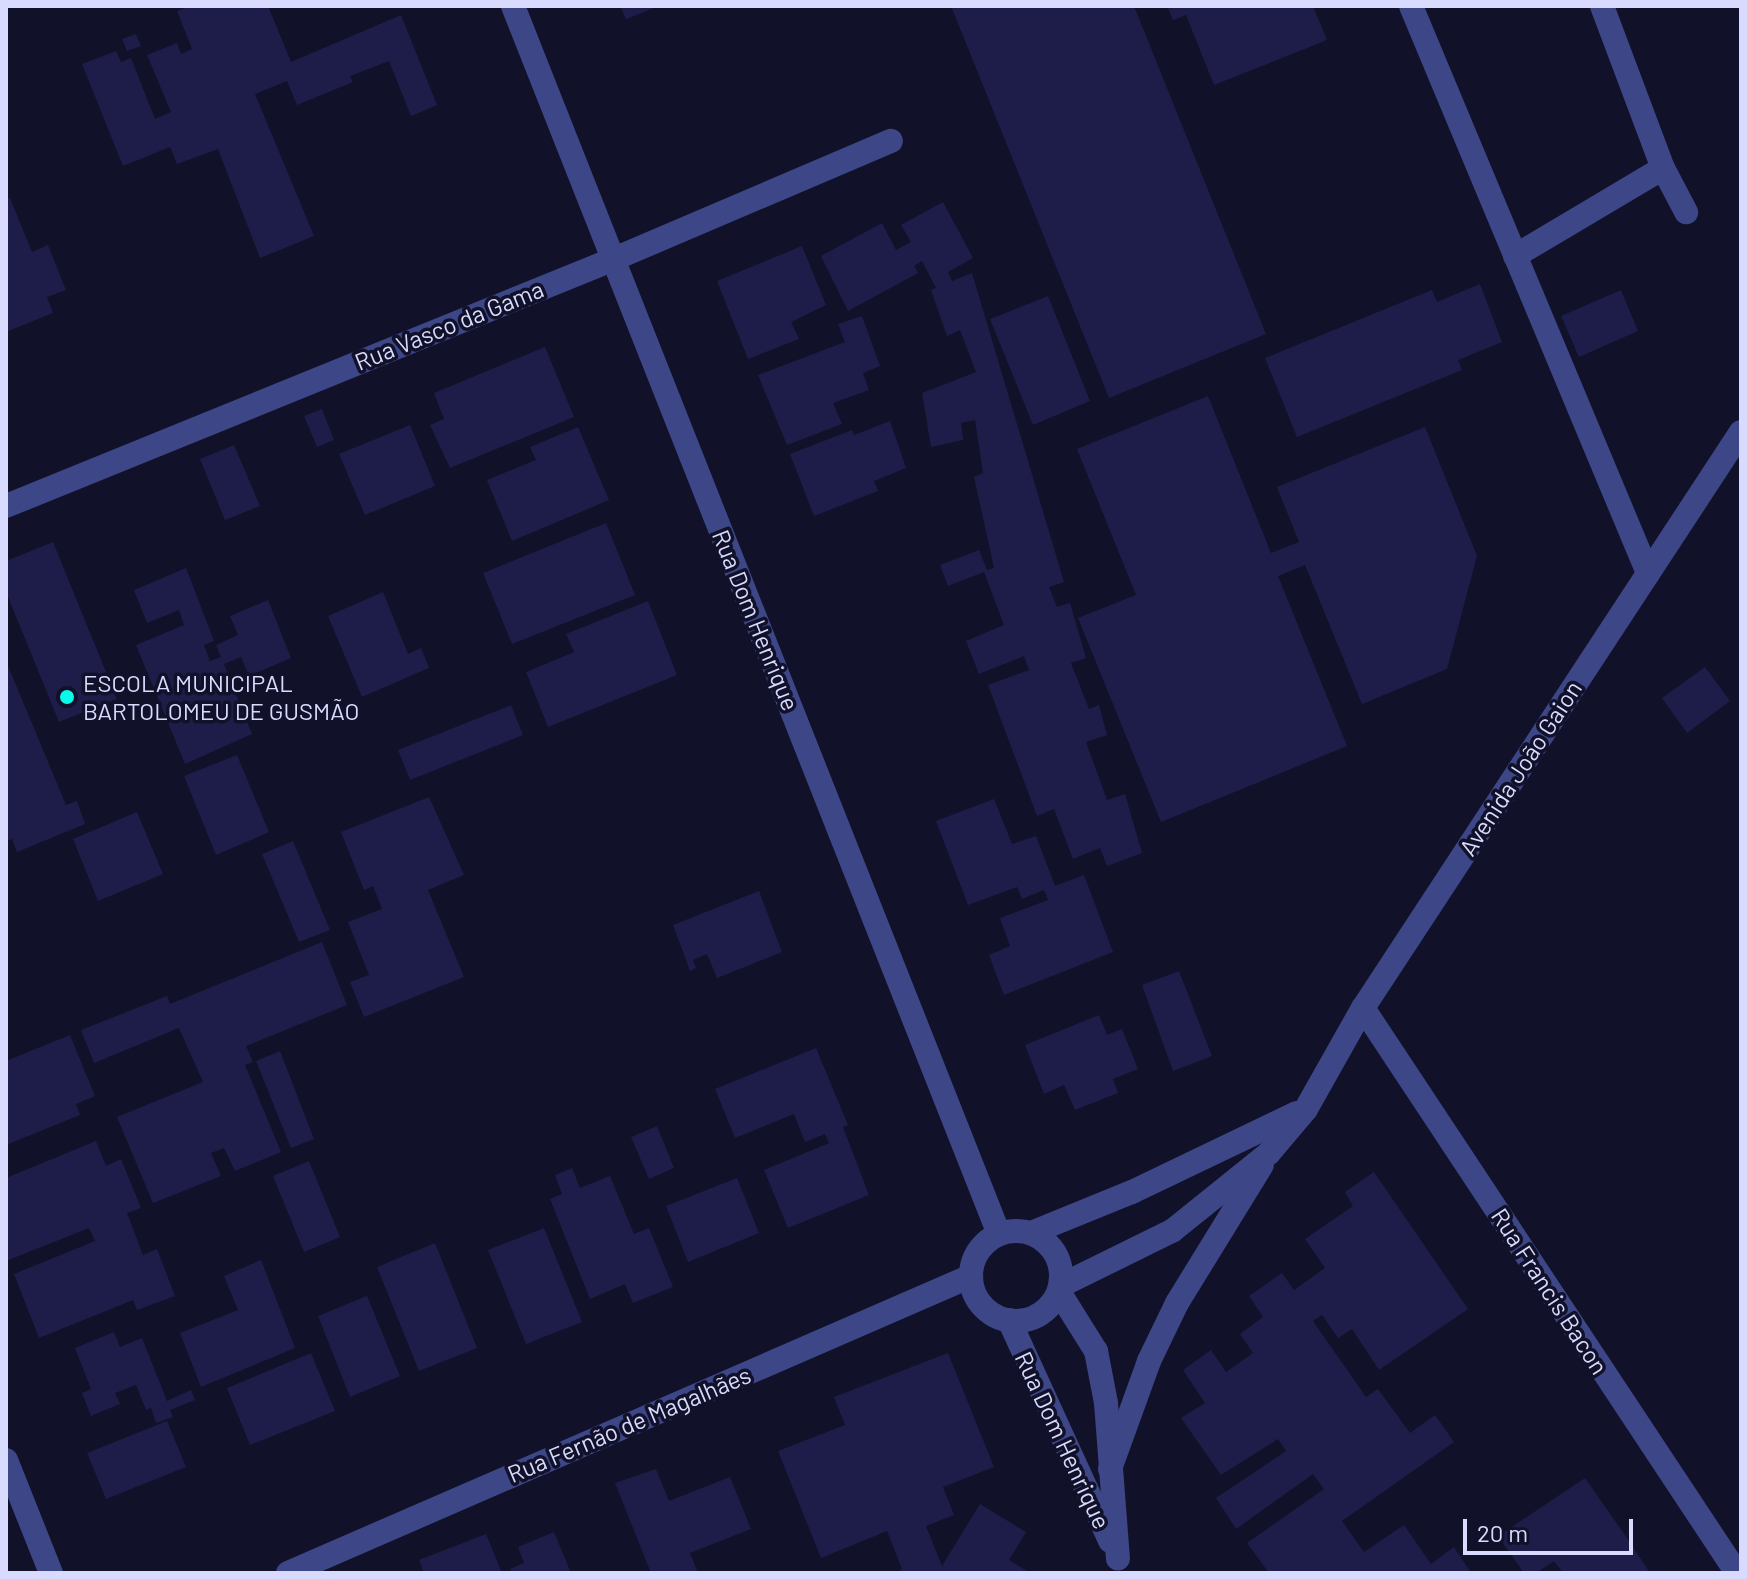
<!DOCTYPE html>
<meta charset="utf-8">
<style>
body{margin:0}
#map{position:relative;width:1747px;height:1579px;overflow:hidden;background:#111129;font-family:Barlow,sans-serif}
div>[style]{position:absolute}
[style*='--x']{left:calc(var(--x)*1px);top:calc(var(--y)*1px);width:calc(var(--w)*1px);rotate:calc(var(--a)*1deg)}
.building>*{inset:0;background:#1e1d49}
.minor>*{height:24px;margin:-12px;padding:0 12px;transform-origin:12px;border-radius:12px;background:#3d4687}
.minor>.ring{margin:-12px;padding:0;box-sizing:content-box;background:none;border:24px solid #3d4687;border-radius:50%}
.dots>*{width:22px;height:22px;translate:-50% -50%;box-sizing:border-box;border:4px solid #111129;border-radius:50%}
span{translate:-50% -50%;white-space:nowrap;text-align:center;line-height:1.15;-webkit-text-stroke:7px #111129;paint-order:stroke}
.street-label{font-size:24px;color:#d9dbfe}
.poi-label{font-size:24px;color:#d9dbfe}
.left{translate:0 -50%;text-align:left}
.frame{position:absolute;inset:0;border:8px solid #d9dbfe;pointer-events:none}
.scale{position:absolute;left:1463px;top:1519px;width:170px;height:36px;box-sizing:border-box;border:4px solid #d9dbfe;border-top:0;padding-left:10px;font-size:24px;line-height:28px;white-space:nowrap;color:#d9dbfe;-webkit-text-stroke:6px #111129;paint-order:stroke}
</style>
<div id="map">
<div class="building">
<div style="clip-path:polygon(191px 6px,268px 6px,291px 62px,401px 15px,437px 105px,411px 116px,389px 61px,350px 76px,353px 82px,297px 105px,287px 81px,255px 94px,314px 236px,260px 258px,218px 149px,177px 164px,170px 147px,123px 166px,82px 64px,116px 51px,121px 62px,131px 58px,155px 119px,171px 112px,147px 55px,177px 43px,181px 54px,192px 49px,177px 11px)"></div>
<div style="clip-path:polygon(620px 6px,659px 6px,626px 19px)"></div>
<div style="clip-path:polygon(951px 6px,1134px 6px,1266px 334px,1109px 398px)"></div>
<div style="clip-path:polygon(1167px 6px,1313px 6px,1327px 40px,1214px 85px,1186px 15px,1173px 20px)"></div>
<div style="clip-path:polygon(136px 34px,141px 46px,127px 51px,122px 39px)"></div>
<div style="clip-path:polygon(10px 198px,32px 252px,48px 245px,66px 290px,47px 297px,53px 313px,6px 332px,6px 199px)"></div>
<div style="clip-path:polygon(943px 202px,973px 258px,948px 272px,952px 281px,972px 273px,1064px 582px,1049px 587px,1057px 607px,1070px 603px,1086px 658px,1071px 663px,1089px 709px,1099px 705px,1107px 735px,1086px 742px,1107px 800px,1125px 794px,1142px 853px,1107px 866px,1100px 848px,1073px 859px,1054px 809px,1037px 816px,988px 685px,1029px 670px,1024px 656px,979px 674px,966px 641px,1004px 625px,984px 572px,948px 586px,940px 565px,979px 550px,987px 570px,994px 568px,974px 477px,983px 473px,975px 420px,961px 423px,963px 440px,931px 447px,922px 393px,976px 372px,960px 330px,947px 336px,931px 290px,936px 288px,922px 261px,914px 266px,918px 273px,848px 311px,821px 256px,882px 223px,896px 250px,911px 242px,901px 225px)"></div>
<div style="clip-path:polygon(802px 246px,826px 305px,791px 322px,799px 339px,748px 359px,717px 281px)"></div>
<div style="clip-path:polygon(1480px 284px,1502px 342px,1458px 360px,1462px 370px,1297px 437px,1265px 358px,1432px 290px,1437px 302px)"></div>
<div style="clip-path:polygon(1621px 290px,1638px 331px,1579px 357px,1561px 316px)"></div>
<div style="clip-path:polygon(1048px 296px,1090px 401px,1033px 425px,990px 319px)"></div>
<div style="clip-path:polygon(862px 316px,880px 366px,863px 373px,869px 390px,833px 403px,842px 424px,787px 445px,758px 375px,845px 342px,838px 324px)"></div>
<div style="clip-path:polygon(545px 347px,574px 417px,450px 468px,430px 425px,444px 419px,434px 393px)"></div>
<div style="clip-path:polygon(1208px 396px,1271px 553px,1299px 542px,1277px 487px,1425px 427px,1477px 556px,1447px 669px,1362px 704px,1305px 565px,1278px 576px,1347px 746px,1161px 822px,1078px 618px,1136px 595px,1077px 449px)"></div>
<div style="clip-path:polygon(322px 409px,334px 440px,317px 447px,304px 416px)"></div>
<div style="clip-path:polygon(890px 421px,906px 468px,874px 481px,878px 491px,814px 516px,790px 454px,852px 430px,854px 435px)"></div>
<div style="clip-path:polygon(410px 425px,435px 486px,365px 515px,339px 454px)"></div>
<div style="clip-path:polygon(578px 427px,609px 500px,512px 541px,487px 480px,536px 460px,530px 447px)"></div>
<div style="clip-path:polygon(234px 445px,260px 506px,225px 520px,200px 459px)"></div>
<div style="clip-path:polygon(606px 523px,635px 595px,512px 644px,483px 573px)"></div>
<div style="clip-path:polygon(53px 542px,117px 699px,59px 722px,6px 592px,6px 561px)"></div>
<div style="clip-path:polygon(186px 568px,214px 641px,204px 645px,210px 661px,221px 657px,216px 645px,238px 635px,230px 616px,268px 600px,291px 658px,249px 676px,241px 657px,224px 664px,252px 734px,185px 764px,136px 645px,184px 625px,179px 610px,147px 623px,134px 590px)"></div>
<div style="clip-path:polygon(383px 592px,408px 654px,421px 648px,429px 668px,362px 697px,328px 616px)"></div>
<div style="clip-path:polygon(648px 601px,677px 675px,548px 727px,526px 672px,574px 652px,566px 634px)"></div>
<div style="clip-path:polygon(6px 661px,66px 805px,77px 801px,85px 824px,17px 852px,12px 839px,6px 841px)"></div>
<div style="clip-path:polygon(1705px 667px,1730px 701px,1687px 733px,1662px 698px)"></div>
<div style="clip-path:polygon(511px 705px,523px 735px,410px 780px,398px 750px)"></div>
<div style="clip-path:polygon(237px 755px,269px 832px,216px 855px,184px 776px)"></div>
<div style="clip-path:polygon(429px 797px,464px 875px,428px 890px,464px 977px,364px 1017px,350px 982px,369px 975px,348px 922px,382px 909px,373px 886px,364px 890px,341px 832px)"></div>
<div style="clip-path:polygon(994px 799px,1012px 844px,1036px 836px,1055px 886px,1084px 875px,1113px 952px,1004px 995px,989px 955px,1010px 946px,1000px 918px,1048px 900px,1044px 890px,1022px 899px,1017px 887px,968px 905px,936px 821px)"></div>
<div style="clip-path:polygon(137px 812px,163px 874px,98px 901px,73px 839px)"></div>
<div style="clip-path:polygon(293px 841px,330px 930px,299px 942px,262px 854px)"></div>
<div style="clip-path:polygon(759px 891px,782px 952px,717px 978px,707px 954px,693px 960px,696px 968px,690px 971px,673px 925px)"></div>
<div style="clip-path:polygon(322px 942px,347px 1005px,246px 1046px,253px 1062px,245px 1065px,281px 1152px,235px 1171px,224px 1148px,211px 1153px,221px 1176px,153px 1203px,117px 1117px,203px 1082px,179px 1028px,94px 1063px,81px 1030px,167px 996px,170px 1004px)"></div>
<div style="clip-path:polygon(1179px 971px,1212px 1056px,1173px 1071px,1142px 985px)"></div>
<div style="clip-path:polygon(1099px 1015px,1107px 1035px,1122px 1029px,1138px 1069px,1113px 1079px,1118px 1093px,1075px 1110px,1064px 1085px,1044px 1094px,1025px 1045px)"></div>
<div style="clip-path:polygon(70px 1035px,95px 1096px,76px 1104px,80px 1115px,6px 1145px,6px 1061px)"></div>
<div style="clip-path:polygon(816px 1048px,848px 1125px,843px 1127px,869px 1195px,788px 1228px,764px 1170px,829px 1143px,825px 1134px,805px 1142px,794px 1114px,735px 1138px,715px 1089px)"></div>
<div style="clip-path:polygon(280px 1051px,314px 1139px,291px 1148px,256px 1061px)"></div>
<div style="clip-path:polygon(657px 1126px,674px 1168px,649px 1179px,631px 1137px)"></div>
<div style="clip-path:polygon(96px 1141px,106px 1166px,121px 1159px,141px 1208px,127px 1213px,143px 1255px,157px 1249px,175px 1296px,137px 1310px,133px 1300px,39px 1338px,14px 1274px,95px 1241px,89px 1228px,6px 1261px,6px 1178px)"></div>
<div style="clip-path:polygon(309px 1161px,340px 1237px,304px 1252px,273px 1176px)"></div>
<div style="clip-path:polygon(572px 1168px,580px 1188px,610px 1176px,634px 1234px,649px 1228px,673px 1287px,633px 1303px,625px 1284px,590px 1299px,550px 1199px,562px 1194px,555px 1175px)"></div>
<div style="clip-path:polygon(1374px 1172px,1468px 1309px,1379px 1370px,1352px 1329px,1338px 1338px,1322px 1315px,1313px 1321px,1366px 1397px,1378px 1389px,1410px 1433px,1435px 1415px,1454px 1442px,1342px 1521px,1364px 1552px,1404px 1525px,1431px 1564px,1454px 1547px,1471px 1573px,1269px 1573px,1247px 1543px,1324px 1489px,1313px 1474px,1236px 1529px,1216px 1498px,1286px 1451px,1278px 1439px,1221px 1475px,1181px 1418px,1205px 1403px,1183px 1370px,1211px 1350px,1226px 1372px,1253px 1353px,1240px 1334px,1263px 1317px,1249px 1296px,1282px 1273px,1294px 1290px,1325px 1268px,1305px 1239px,1353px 1206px,1345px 1192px)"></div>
<div style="clip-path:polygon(737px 1178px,759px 1233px,688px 1262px,666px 1206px)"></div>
<div style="clip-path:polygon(544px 1228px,582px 1322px,526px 1344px,488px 1250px)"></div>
<div style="clip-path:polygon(435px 1243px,477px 1348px,419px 1371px,377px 1267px)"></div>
<div style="clip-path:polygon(261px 1260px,295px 1348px,201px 1387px,180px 1333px,238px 1310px,224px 1276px)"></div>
<div style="clip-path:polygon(367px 1296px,400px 1376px,350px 1397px,318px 1316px)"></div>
<div style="clip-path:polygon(114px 1332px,120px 1347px,142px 1338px,167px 1401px,191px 1390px,195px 1400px,170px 1410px,173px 1417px,156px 1423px,151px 1408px,146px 1410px,136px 1385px,115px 1393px,120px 1404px,91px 1416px,82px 1393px,91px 1389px,75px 1348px)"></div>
<div style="clip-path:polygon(311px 1353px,335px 1411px,250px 1445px,227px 1388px)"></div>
<div style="clip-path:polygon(948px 1353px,994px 1467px,943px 1487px,954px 1515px,926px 1526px,942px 1566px,980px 1504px,1026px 1532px,1009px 1560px,1030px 1573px,898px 1573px,902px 1569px,887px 1531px,821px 1558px,778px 1451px,845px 1425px,834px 1397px)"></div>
<div style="clip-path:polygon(167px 1421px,186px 1467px,106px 1499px,87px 1453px)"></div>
<div style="clip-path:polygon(656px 1469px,669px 1501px,730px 1477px,751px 1529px,690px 1553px,698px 1573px,651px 1573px,615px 1483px)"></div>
<div style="clip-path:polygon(1585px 1478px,1627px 1538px,1650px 1573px,1563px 1573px,1554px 1561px,1536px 1573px,1524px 1573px,1498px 1536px)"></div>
<div style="clip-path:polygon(554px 1532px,571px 1573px,512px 1573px,510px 1569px,524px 1563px,518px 1547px)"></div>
<div style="clip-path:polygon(486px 1534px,502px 1573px,424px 1573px,419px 1560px)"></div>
</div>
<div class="minor">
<div style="--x:513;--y:6;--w:1321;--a:68.41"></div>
<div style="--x:1411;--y:6;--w:615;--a:67.32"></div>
<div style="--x:1602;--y:6;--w:173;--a:69.4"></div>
<div style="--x:1663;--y:168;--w:50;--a:62.4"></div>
<div style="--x:1515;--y:256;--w:172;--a:-30.7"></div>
<div style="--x:6;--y:506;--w:656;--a:-22.11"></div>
<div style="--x:614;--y:259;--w:301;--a:-23.1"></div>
<div style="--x:1363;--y:1008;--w:678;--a:56.5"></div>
<div class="ring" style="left:971px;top:1231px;width:66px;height:66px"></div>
<div style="--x:1031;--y:1233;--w:109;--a:-22.1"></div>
<div style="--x:1132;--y:1192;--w:183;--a:-25.6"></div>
<div style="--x:1060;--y:1286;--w:125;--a:-26.2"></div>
<div style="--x:1172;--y:1231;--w:124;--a:-38.8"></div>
<div style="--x:1269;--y:1153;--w:57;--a:-49.9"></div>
<div style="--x:1306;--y:1109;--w:116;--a:-60.6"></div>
<div style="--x:1363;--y:1008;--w:689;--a:-56.73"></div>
<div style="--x:1059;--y:1292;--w:70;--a:57.9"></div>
<div style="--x:1096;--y:1351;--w:53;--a:79.1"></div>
<div style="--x:1106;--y:1403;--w:156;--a:85.6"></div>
<div style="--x:1009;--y:1320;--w:243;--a:65.4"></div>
<div style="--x:6;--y:1460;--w:122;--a:68.3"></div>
<div style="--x:1110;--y:1469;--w:115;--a:-70.1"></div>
<div style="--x:1149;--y:1361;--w:64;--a:-64.2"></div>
<div style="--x:1177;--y:1303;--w:162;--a:-58.4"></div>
<div style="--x:288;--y:1573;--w:745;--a:-23.5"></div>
</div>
<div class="dots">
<div style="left:67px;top:697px;background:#08fbea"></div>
</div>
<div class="street-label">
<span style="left:449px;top:325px;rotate:-22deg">Rua Vasco da Gama</span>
<span style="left:756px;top:620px;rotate:68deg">Rua Dom Henrique</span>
<span style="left:1520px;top:768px;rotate:-57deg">Avenida João Gaion</span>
<span style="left:1550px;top:1291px;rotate:57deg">Rua Francis Bacon</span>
<span style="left:629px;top:1424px;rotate:-23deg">Rua Fernão de Magalhães</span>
<span style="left:1063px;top:1440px;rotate:65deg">Rua Dom Henrique</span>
</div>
<div class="poi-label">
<span class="left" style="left:83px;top:697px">ESCOLA MUNICIPAL<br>BARTOLOMEU DE GUSMÃO</span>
</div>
<div class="frame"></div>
<div class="scale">20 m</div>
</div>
